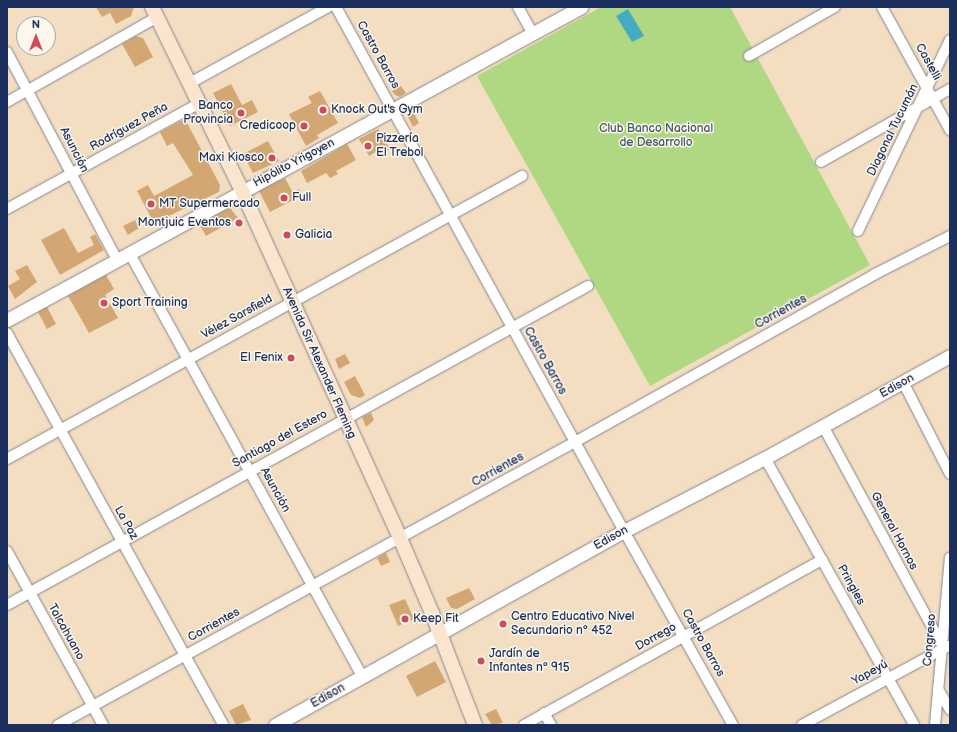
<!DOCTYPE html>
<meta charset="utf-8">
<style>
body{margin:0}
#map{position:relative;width:957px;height:732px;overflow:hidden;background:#f3dec1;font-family:"Balsamiq Sans",sans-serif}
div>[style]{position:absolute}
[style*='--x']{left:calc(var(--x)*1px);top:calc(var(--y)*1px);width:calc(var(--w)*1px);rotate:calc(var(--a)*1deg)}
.green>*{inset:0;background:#b0d883}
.water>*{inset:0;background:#44abc3}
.building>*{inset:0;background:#d3a773}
.roads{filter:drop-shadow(0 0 1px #878690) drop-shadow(0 0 1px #878690)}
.minor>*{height:10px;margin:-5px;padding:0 5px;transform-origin:5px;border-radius:5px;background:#fff}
.tertiary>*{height:13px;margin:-6.5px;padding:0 6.5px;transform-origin:6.5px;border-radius:6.5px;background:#fff}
.secondary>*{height:14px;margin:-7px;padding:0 7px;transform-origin:7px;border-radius:7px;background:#fbe5cf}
.dots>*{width:11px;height:11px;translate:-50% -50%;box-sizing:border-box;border:2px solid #fbf7ec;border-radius:50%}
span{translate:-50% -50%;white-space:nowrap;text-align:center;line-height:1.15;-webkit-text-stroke:3px #fbf7ec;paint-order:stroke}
.street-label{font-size:12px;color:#1b2f5e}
.poi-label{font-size:12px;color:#1b2f5e}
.right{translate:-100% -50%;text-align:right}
.left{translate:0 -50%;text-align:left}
.park-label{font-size:12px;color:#405967}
.frame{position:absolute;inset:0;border:8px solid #1b2f5e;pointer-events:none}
.north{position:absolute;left:16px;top:16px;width:40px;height:40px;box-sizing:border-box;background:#fbf7ec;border:1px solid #a1a7b3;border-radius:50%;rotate:0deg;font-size:11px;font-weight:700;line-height:16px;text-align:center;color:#1b2f5e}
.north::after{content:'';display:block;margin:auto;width:14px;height:18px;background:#d1495b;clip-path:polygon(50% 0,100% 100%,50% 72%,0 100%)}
</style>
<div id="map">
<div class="green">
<div style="clip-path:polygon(601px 7px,730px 7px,870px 265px,650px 386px,477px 76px)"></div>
</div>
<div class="water">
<div style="clip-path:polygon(628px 9px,644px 36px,632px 42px,616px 16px)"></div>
</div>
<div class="building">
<div style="clip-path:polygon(96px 7px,134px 7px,131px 16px,116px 24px,110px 13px,102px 17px)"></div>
<div style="clip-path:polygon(136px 36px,143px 38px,153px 57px,135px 67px,122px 44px)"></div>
<div style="clip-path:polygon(231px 84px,242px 105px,252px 100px,258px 112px,230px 126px,213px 93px)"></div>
<div style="clip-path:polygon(401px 86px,406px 93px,400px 97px,395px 95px,392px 91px)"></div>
<div style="clip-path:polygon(320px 91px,338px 123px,317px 135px,319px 138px,306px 146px,289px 114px,312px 103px,308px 97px)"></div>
<div style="clip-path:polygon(412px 110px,419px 123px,413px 127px,407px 115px)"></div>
<div style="clip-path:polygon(185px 119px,220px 185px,219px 192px,154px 223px,137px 191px,148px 185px,154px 196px,193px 175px,173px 143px,167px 146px,160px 132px)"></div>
<div style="clip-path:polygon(378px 129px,390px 149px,381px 154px,379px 150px,369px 156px,359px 139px)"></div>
<div style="clip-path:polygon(268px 141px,279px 161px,253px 173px,243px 154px)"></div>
<div style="clip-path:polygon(347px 144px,356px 160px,336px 171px,338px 174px,330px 178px,326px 173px,307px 183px,301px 171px)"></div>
<div style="clip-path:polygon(285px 178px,293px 193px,299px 189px,303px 195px,270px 212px,259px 191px)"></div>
<div style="clip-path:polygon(230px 208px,238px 218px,206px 236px,199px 224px)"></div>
<div style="clip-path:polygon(135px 220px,139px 228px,128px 235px,123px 226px)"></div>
<div style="clip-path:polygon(64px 228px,78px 253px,94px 245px,90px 237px,95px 234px,104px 250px,60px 275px,41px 240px)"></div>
<div style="clip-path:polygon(27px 265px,37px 282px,15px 299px,8px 286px,20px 279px,15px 271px)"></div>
<div style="clip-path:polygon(106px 275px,114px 289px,105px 295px,118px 318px,89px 333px,68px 296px)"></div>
<div style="clip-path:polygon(47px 307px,56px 324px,47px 329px,38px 312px)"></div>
<div style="clip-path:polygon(345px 354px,350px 363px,339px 369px,335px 359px)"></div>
<div style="clip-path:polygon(355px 376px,365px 395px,360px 398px,351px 395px,344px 382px)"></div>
<div style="clip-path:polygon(371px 413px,374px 420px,366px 427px,362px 417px)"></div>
<div style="clip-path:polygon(386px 553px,390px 562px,381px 566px,377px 558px)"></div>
<div style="clip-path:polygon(469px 588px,475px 599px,457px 609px,451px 608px,446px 598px)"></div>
<div style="clip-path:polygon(405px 599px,414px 619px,398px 626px,389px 605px)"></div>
<div style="clip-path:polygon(435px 661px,446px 682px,417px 697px,406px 676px)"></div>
<div style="clip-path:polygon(243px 704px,251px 720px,236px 725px,229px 711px)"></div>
<div style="clip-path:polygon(496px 709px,503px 723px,492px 725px,485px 714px)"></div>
</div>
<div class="roads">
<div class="minor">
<div style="--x:336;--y:7;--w:598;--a:61.21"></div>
<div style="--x:624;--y:531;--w:223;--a:60.7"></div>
<div style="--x:518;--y:7;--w:31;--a:61"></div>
<div style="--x:882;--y:7;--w:141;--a:61.1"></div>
<div style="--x:7;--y:52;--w:235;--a:62.1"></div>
<div style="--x:749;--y:56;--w:99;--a:-29.7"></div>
<div style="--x:190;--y:83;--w:158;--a:-28.8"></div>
<div style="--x:7;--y:102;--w:172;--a:-29.5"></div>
<div style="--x:821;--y:162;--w:148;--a:-29.5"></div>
<div style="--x:7;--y:209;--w:220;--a:-28.8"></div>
<div style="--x:858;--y:231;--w:212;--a:-64.3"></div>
<div style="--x:130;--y:254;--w:483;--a:61.2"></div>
<div style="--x:7;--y:333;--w:448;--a:61.1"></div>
<div style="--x:903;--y:382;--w:103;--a:62.9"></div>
<div style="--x:823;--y:426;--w:251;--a:61.5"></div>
<div style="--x:765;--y:458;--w:306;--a:60.8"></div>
<div style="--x:7;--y:459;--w:588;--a:-28.79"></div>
<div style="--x:7;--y:551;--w:199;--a:61.1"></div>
<div style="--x:7;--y:605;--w:663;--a:-28.77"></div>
<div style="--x:938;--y:689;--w:24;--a:60"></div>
<div style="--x:544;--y:713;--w:14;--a:60"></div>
<div style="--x:58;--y:725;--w:589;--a:-28.7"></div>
<div style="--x:575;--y:442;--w:344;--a:-29.2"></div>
<div style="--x:875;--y:274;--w:84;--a:-26.9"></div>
<div style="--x:524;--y:725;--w:341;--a:-29"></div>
<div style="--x:802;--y:725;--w:166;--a:-28.4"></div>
<div style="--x:935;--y:725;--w:168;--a:-84.9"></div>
</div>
<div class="tertiary">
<div style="--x:7;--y:320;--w:654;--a:-28.6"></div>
<div style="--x:275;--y:725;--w:399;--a:-29.1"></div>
<div style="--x:624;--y:531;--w:159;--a:-27.4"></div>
<div style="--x:765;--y:458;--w:211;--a:-28.9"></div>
</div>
<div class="secondary">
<div style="--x:152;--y:7;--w:205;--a:63.9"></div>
<div style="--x:242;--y:191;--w:381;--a:65.5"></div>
<div style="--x:400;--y:538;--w:82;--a:66.9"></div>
<div style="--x:432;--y:613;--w:120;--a:69"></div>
</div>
</div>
<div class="dots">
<div style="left:323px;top:110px;background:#d1495b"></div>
<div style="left:241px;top:113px;background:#d1495b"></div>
<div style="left:304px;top:126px;background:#d1495b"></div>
<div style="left:368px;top:146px;background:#d1495b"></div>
<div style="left:272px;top:158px;background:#d1495b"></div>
<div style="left:284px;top:198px;background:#d1495b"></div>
<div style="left:151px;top:204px;background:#d1495b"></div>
<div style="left:239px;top:223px;background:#d1495b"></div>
<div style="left:287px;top:235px;background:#d1495b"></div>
<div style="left:104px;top:303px;background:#d1495b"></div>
<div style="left:291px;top:358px;background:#d1495b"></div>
<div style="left:405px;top:619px;background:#d1495b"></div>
<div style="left:503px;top:624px;background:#d1495b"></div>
<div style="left:481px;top:661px;background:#d1495b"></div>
</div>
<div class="street-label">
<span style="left:378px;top:55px;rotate:61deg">Castro Barros</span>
<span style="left:928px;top:62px;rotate:61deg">Castelli</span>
<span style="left:129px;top:127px;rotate:-29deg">Rodríguez Peña</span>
<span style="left:893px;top:130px;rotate:-64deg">Diagonal Tucumán</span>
<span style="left:74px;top:150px;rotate:63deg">Asunción</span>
<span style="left:294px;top:163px;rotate:-28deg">Hipólito Yrigoyen</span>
<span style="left:781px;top:312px;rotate:-29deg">Corrientes</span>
<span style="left:237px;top:317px;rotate:-29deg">Vélez Sarsfield</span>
<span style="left:545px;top:361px;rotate:61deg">Castro Barros</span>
<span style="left:319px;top:363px;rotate:66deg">Avenida Sir Alexander Fleming</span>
<span style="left:897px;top:386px;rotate:-29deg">Edison</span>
<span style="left:280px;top:439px;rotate:-29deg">Santiago del Estero</span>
<span style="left:498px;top:470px;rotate:-29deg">Corrientes</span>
<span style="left:275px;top:490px;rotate:61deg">Asunción</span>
<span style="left:126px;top:523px;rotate:61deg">La Paz</span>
<span style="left:894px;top:531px;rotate:62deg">General Hornos</span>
<span style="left:611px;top:538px;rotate:-29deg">Edison</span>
<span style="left:851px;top:585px;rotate:61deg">Pringles</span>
<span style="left:214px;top:625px;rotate:-29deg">Corrientes</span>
<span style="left:66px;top:632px;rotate:61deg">Talcahuano</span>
<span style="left:656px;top:637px;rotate:-29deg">Dorrego</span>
<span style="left:930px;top:640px;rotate:-85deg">Congreso</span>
<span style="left:703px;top:643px;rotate:61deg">Castro Barros</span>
<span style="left:870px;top:673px;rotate:-29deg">Yapeyú</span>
<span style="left:328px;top:696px;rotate:-29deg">Edison</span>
</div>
<div class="poi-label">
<span class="right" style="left:233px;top:113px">Banco<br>Provincia</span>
<span class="left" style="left:331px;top:110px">Knock Out's Gym</span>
<span class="right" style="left:296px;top:126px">Credicoop</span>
<span class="left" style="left:376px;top:146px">Pizzería<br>El Trebol</span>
<span class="right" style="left:264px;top:158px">Maxi Kiosco</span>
<span class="left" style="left:292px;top:198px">Full</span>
<span class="left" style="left:159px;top:204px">MT Supermercado</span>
<span class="right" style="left:231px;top:223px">Montjuic Eventos</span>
<span class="left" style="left:295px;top:235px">Galicia</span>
<span class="left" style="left:112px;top:303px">Sport Training</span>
<span class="right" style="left:283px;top:358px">El Fenix</span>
<span class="left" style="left:511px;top:624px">Centro Educativo Nivel<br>Secundario nº 452</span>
<span class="left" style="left:413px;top:619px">Keep Fit</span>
<span class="left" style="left:489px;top:661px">Jardín de<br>Infantes nº 915</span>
</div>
<div class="park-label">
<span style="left:656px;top:136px">Club Banco Nacional<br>de Desarrollo</span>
</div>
<div class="frame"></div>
<div class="north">N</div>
</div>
